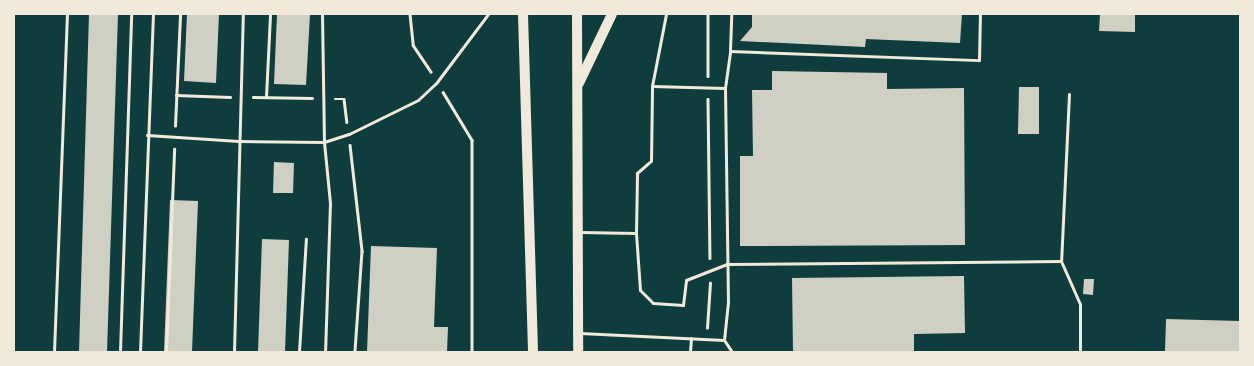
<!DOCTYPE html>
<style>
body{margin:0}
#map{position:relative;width:1254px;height:366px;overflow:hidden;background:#0f3d3e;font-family:"Source Sans 3",sans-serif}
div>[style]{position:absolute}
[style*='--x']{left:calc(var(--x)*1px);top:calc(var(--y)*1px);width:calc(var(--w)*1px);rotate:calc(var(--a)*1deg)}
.building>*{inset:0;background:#cfcfc3}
.path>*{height:2.5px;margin:-1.25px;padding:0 1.25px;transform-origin:1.25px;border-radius:1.25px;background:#f1e9da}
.service>*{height:3px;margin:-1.5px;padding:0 1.5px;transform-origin:1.5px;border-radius:1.5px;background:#f1e9da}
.primary>*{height:10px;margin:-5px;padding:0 5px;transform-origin:5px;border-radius:5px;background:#f1e9da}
span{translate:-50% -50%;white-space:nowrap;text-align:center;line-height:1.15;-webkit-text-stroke:4px #f1e9da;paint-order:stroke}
.frame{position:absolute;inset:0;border:15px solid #f1e9da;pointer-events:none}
</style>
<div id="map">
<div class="building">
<div style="clip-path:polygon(89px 14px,118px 14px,107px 352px,79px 352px)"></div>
<div style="clip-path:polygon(187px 14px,219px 14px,216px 83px,184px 81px)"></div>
<div style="clip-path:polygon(277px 14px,310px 14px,306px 85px,274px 84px)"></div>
<div style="clip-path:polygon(752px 14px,962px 14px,960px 43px,866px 39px,865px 47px,740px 41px,752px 27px)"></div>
<div style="clip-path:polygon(1100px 14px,1135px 14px,1135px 32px,1099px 31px)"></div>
<div style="clip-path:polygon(772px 71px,887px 73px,887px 89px,964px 88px,965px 245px,740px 246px,740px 156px,753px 156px,752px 90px,772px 90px)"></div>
<div style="clip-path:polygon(1019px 87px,1039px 87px,1039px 134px,1018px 134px)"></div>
<div style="clip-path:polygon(274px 162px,294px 163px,293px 193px,273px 193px)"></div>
<div style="clip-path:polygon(170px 200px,198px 201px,192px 352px,164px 352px)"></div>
<div style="clip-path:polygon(262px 239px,289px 240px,285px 352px,258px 352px)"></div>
<div style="clip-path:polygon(371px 246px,437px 248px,434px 327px,448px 327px,447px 352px,367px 352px)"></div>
<div style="clip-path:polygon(964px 276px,965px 333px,914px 334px,914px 352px,793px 352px,792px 278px)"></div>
<div style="clip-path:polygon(1084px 279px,1094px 279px,1093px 295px,1083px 294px)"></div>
<div style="clip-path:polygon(1166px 319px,1240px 321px,1240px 352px,1165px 352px)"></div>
</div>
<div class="path">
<div style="--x:410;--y:14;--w:31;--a:84"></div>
<div style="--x:413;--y:45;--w:32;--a:56"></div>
<div style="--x:708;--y:14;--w:62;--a:90"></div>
<div style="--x:443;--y:92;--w:56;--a:58.9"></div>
<div style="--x:472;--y:140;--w:212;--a:90"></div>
<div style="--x:176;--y:95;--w:54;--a:2.1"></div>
<div style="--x:253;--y:97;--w:59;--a:1"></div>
<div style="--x:266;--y:97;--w:83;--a:-87.2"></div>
<div style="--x:335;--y:99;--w:9;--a:0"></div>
<div style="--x:344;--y:99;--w:23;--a:83"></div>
<div style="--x:708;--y:99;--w:159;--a:89.3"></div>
<div style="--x:175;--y:126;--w:112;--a:-87.4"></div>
<div style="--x:350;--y:145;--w:107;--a:83.5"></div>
<div style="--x:362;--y:251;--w:101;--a:94"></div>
<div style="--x:707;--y:328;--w:45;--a:-86.2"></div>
<div style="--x:120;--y:352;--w:338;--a:-88.1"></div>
<div style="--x:166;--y:352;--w:203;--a:-87.7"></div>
<div style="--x:299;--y:352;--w:113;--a:-86.5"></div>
</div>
<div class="service">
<div style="--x:322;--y:14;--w:128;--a:89.1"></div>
<div style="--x:324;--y:142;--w:61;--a:84.4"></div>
<div style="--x:330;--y:203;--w:149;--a:91.9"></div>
<div style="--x:730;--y:51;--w:249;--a:2.1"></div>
<div style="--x:979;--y:60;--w:46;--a:-88.8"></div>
<div style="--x:652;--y:86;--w:73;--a:-79"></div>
<div style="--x:1069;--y:94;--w:167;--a:92.7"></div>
<div style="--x:1061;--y:261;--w:47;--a:66.2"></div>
<div style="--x:1080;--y:304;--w:48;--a:90"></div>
<div style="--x:147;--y:135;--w:92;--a:3.7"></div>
<div style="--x:239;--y:141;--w:85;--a:0.7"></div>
<div style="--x:324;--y:142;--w:26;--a:-18"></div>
<div style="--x:349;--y:134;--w:77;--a:-26.2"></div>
<div style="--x:418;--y:100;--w:26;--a:-43"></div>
<div style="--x:437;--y:82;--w:85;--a:-53.1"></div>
<div style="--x:580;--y:232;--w:56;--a:1"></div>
<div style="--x:636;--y:233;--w:60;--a:-89"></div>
<div style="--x:637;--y:173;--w:18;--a:-41"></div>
<div style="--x:651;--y:161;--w:75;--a:-89.2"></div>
<div style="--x:652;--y:86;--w:73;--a:1.6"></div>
<div style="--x:636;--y:233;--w:57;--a:86"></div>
<div style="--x:640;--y:290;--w:18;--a:45"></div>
<div style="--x:653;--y:303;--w:30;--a:4"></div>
<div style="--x:683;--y:305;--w:25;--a:-83"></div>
<div style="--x:686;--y:280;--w:44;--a:-21.3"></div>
<div style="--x:727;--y:264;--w:334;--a:-0.5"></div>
<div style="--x:580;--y:333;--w:144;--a:2.8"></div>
<div style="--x:724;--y:340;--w:14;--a:56"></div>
<div style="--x:724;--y:340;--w:37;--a:-84"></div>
<div style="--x:728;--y:303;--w:215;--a:-90.8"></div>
<div style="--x:725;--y:88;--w:37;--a:-82"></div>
<div style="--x:730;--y:51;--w:37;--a:-88"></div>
<div style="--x:54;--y:352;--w:338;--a:-87.8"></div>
<div style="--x:140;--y:352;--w:338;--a:-87.8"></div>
<div style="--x:234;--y:352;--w:338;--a:-88.5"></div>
<div style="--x:690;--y:352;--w:14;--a:-86"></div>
<div style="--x:940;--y:352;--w:22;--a:0"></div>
</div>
<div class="primary">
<div style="--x:523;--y:14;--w:338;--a:88.3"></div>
<div style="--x:577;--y:14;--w:338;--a:89.8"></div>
<div style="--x:579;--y:83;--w:76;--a:-64.4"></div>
</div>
<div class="frame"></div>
</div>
